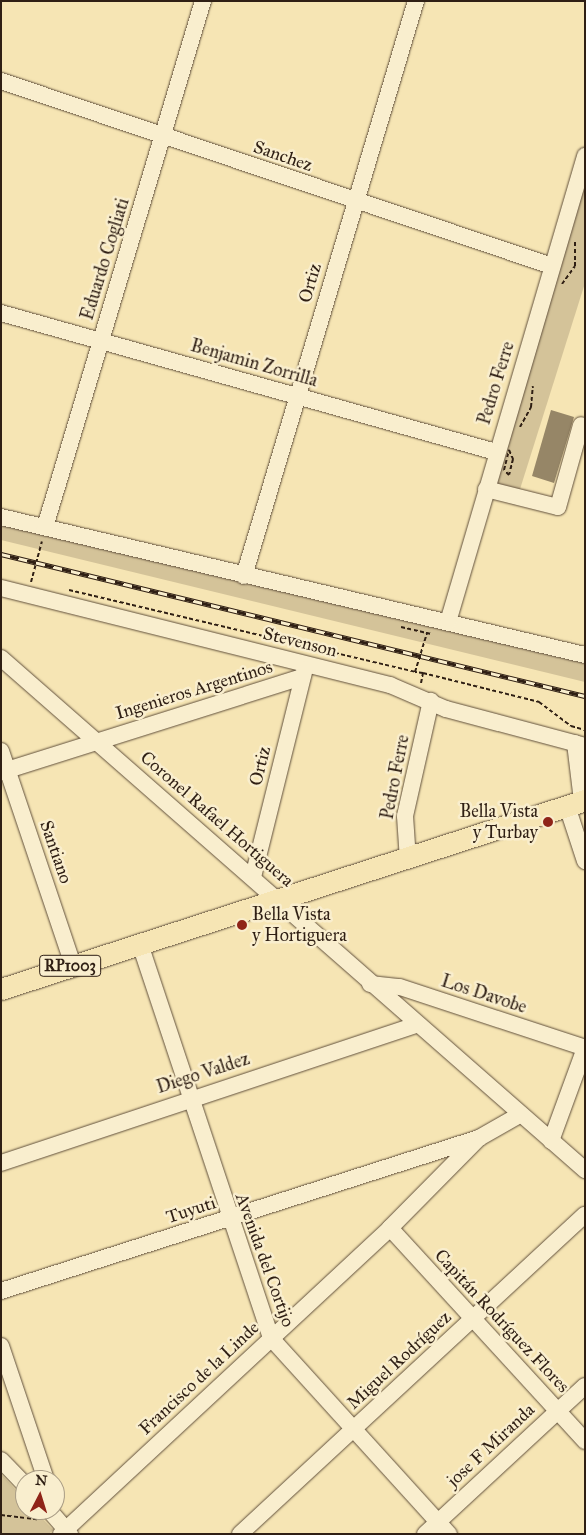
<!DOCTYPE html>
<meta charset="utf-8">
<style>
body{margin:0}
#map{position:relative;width:586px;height:1535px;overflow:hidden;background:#f6e5b4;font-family:"IM FELL Great Primer",serif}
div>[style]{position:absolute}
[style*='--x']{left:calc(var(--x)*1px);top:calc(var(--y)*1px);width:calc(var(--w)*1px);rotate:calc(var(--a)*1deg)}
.green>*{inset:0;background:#d4c399}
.building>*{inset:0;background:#968667}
.path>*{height:2px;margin-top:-1px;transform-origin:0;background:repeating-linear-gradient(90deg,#2f1f14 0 4px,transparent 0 6.5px)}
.roads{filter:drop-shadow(0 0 1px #61503c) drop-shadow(0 0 1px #61503c)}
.minor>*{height:16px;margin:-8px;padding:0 8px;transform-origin:8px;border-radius:8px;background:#f9eece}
.major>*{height:21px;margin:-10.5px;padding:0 10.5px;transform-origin:10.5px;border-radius:10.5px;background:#f6e5b4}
.rail>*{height:5px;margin-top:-2.5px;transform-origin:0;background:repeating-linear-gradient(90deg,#f9eece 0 9px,#2f1f14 0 18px);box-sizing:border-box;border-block:1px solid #2f1f14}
.dots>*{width:14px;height:14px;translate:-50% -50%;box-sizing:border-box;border:2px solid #f9eece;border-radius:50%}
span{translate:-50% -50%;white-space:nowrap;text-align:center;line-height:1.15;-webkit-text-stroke:5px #f9eece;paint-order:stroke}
.shield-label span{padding:1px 4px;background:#f9eece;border:1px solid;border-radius:4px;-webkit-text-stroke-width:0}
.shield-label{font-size:16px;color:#2f1f14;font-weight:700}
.street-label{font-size:18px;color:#2f1f14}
.poi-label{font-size:18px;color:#2f1f14}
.right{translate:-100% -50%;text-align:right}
.left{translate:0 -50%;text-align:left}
.frame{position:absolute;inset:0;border:2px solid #2f1f14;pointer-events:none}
.north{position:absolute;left:15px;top:1470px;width:50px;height:50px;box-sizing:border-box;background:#f9eece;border:1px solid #a89b84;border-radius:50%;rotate:5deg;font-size:14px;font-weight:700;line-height:20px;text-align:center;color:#2f1f14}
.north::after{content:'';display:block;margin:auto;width:18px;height:22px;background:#8f2418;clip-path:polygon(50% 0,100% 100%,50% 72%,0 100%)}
</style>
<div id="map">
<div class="green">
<div style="clip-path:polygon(585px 181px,585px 283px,515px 505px,491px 497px)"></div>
<div style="clip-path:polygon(1px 521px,585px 659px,585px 682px,1px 540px)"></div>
<div style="clip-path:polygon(1px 1474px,25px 1500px,25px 1510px,34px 1510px,53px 1530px,49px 1534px,1px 1534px)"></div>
</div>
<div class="building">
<div style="clip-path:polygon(551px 410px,574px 417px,554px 483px,532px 476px)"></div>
</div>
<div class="path">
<div style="--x:562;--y:284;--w:22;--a:-54"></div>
<div style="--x:575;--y:266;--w:25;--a:-90"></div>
<div style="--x:520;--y:427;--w:23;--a:-61"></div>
<div style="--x:531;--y:407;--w:21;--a:-85"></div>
<div style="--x:509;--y:450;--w:10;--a:66"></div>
<div style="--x:513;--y:459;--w:16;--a:104"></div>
<div style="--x:509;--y:475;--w:7;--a:-135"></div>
<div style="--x:504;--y:470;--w:21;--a:-76"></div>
<div style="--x:31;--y:582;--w:42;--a:-75"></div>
<div style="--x:69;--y:590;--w:356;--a:13.3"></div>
<div style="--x:401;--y:627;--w:31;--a:13"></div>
<div style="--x:423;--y:673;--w:120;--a:14"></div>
<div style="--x:539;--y:702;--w:40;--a:37"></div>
<div style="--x:571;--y:726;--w:15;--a:16"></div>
<div style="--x:421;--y:683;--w:10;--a:-79"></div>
<div style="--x:423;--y:673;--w:8;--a:-173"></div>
<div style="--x:415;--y:672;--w:41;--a:-72.9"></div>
<div style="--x:1;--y:1515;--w:38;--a:7"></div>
</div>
<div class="roads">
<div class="minor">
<div style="--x:1;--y:81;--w:581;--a:18.56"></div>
<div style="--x:1;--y:313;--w:514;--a:15.69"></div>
<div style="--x:486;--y:489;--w:74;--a:14"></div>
<div style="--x:558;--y:507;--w:85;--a:-74.3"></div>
<div style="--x:1;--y:517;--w:600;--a:13.3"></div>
<div style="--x:45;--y:527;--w:549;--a:-73.28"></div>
<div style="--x:244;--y:576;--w:600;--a:-73.35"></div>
<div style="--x:1;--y:588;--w:401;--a:14"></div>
<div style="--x:390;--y:685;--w:61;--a:23.2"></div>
<div style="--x:446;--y:709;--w:144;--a:14.9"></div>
<div style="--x:448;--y:622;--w:486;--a:-73.6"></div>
<div style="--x:1;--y:658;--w:777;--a:41.24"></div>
<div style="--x:575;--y:743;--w:58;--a:83.1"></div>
<div style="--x:1;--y:751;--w:226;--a:71.4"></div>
<div style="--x:1;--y:772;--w:316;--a:-17.5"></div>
<div style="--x:567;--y:806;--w:58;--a:71.9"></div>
<div style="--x:408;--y:860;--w:44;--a:-93.9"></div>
<div style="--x:405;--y:816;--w:118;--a:-77.3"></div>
<div style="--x:253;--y:877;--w:214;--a:-76"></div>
<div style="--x:140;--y:944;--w:415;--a:71.6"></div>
<div style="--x:271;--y:1338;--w:265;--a:47.8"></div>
<div style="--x:370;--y:984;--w:30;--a:6"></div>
<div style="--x:400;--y:987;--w:195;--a:18.2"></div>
<div style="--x:551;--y:1141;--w:99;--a:-69.9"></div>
<div style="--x:1;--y:1163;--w:438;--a:-18.4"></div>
<div style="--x:390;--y:1228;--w:289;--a:47.5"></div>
<div style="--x:1;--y:1291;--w:502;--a:-17.75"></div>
<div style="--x:1;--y:1346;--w:141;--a:71.4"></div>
<div style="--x:1;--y:1460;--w:35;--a:46"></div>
<div style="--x:49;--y:1510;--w:32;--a:49"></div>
<div style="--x:61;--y:1534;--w:449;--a:-42.9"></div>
<div style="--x:390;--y:1228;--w:127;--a:-45.3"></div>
<div style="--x:479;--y:1138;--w:48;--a:-29.7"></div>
<div style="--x:240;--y:1534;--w:470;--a:-42.8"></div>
<div style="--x:425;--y:1534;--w:218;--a:-42.8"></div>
</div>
<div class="major">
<div style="--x:1;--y:989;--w:614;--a:-17.93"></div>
</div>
</div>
<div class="rail">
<div style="--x:1;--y:554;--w:601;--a:13.67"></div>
</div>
<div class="dots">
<div style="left:548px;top:822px;background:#8f2418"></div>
<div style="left:242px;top:925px;background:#8f2418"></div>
</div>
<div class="shield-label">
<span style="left:70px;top:966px">RP1003</span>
</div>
<div class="street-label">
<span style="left:283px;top:156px;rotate:19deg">Sanchez</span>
<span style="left:105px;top:259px;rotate:-73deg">Eduardo Cogliati</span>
<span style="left:310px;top:283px;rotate:-74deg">Ortiz</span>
<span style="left:254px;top:363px;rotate:16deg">Benjamin Zorrilla</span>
<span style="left:496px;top:383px;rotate:-73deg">Pedro Ferre</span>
<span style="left:300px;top:642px;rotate:14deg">Stevenson</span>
<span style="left:194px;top:690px;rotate:-17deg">Ingenieros Argentinos</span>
<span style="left:260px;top:766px;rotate:-76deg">Ortiz</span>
<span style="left:395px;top:777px;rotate:-79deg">Pedro Ferre</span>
<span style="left:217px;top:819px;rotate:41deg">Coronel Rafael Hortiguera</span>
<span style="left:56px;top:852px;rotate:71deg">Santiano</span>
<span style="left:484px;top:994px;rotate:18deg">Los Davobe</span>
<span style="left:203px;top:1073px;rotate:-18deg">Diego Valdez</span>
<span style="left:191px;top:1210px;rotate:-18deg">Tuyuti</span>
<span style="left:265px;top:1260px;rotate:70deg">Avenida del Cortijo</span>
<span style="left:502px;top:1321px;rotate:47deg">Capitán Rodríguez Flores</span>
<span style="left:399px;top:1360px;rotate:-43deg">Miguel Rodríguez</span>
<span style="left:199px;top:1378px;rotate:-43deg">Francisco de la Linde</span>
<span style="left:491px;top:1445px;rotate:-43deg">jose F Miranda</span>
</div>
<div class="poi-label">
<span class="right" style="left:538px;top:822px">Bella Vista<br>y Turbay</span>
<span class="left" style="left:252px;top:925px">Bella Vista<br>y Hortiguera</span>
</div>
<div class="frame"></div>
<div class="north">N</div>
</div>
